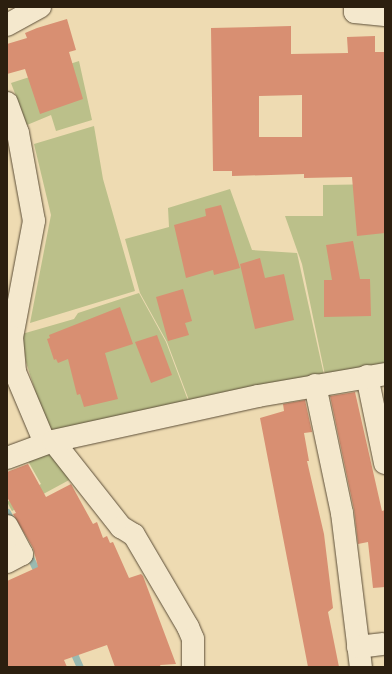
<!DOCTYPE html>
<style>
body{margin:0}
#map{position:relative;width:392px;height:674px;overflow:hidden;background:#eedbb2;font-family:"Libre Caslon Text",serif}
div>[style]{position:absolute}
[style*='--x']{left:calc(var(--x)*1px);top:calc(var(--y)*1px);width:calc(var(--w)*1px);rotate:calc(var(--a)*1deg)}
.green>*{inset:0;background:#bbc08a}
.stream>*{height:7px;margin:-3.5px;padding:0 3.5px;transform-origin:3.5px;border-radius:3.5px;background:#9abab1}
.building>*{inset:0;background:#d88f72}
.roads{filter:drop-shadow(0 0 1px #5c4e38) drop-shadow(0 0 1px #5c4e38)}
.minor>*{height:22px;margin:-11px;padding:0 11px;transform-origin:11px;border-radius:11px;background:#f4e8cd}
.tertiary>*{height:22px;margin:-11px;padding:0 11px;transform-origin:11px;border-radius:11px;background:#f4e8cd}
span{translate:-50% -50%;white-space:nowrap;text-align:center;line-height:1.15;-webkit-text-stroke:3px #f4e8cd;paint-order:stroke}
.frame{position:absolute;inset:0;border:8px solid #2c1f0f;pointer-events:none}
</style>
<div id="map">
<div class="green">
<div style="clip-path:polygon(79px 61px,92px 120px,56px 131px,51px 115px,27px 125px,11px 83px)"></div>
<div style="clip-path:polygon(94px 126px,103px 179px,135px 291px,30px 323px,51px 215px,34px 144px)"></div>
<div style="clip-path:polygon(385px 184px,385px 368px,325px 375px,302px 264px,285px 216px,323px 216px,323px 185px)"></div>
<div style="clip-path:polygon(230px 189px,252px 250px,297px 253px,324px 375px,190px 403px,167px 342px,140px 293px,125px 239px,169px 227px,168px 208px)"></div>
<div style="clip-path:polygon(139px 293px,166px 342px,189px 403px,55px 432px,47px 428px,26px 362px,22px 334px,74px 319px,78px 313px)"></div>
<div style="clip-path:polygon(47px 451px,71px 479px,12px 511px,7px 502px,41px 484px,28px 461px)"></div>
</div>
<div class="stream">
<div style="--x:7;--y:512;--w:13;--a:63"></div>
<div style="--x:27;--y:551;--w:28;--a:64"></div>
<div style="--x:71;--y:647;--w:22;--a:66"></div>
</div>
<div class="building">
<div style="clip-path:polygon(67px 19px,76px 50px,69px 52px,83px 99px,40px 114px,25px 69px,7px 74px,7px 44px,27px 38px,25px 33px,37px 28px)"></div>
<div style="clip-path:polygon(evenodd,291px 26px,291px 54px,348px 53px,347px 37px,375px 36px,375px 52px,385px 52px,385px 233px,357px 236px,352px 177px,304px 178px,304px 174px,232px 176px,232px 171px,213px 171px,211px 28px,291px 26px,302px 95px,302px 137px,259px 137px,259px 96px,302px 95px)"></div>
<div style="clip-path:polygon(221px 205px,240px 268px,214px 275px,213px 270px,186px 278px,174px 225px,206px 216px,205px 209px)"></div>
<div style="clip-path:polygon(353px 241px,360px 279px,370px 279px,371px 316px,324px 317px,324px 280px,332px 280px,326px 245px)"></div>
<div style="clip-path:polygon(260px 258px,265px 278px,284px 274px,294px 320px,255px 329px,240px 264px)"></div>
<div style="clip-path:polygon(183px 289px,192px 321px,185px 323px,189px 335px,168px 341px,156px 297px)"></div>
<div style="clip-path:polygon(120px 307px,133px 344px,105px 353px,118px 399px,84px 407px,80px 394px,77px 395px,68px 359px,58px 363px,56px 359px,54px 360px,47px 339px,50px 338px,49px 335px)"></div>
<div style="clip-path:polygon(157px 335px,172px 375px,151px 383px,135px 342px)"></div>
<div style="clip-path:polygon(355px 392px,382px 511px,385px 510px,385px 587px,373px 588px,368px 542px,358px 544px,354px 510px,330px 396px)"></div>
<div style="clip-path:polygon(305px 400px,312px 432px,304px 433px,309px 461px,307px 461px,324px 534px,333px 608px,328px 612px,339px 667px,308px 667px,260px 418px,284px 411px,283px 404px)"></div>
<div style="clip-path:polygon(28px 464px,46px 497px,71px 484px,93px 524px,97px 522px,103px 538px,107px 536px,110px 543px,113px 542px,129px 578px,141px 574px,143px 576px,176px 664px,160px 665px,161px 667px,115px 667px,107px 645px,64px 660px,67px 667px,7px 667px,7px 581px,38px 567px,33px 548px,13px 514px,16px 513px,7px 497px,7px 472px)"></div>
</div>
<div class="roads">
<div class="minor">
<div style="--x:355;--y:7;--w:5;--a:90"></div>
<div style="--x:355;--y:12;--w:30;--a:6"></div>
<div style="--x:7;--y:103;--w:32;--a:70"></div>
<div style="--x:18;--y:133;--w:89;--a:79.7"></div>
<div style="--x:34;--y:221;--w:118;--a:100.7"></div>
<div style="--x:12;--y:337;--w:35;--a:85"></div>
<div style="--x:15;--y:372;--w:77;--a:67.1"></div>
<div style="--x:367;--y:376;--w:89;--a:78.3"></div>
<div style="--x:315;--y:385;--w:131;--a:78.1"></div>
<div style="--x:342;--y:513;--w:155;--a:83"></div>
<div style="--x:53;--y:441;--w:110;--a:51.7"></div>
<div style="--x:121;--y:527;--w:15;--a:32"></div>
<div style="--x:134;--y:535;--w:107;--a:59.6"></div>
<div style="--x:188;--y:627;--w:13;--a:67"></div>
<div style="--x:193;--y:639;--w:28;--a:90"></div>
<div style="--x:7;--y:458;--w:49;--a:-20.3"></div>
<div style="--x:53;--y:441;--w:210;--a:-12.4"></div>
<div style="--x:258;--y:396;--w:129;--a:-9.8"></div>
<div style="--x:7;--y:526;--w:32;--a:62"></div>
<div style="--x:22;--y:554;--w:17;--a:152"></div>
<div style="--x:358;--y:647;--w:24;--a:-7"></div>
</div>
<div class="tertiary">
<div style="--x:7;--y:25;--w:38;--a:-29"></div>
</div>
</div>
<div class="frame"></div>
</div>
